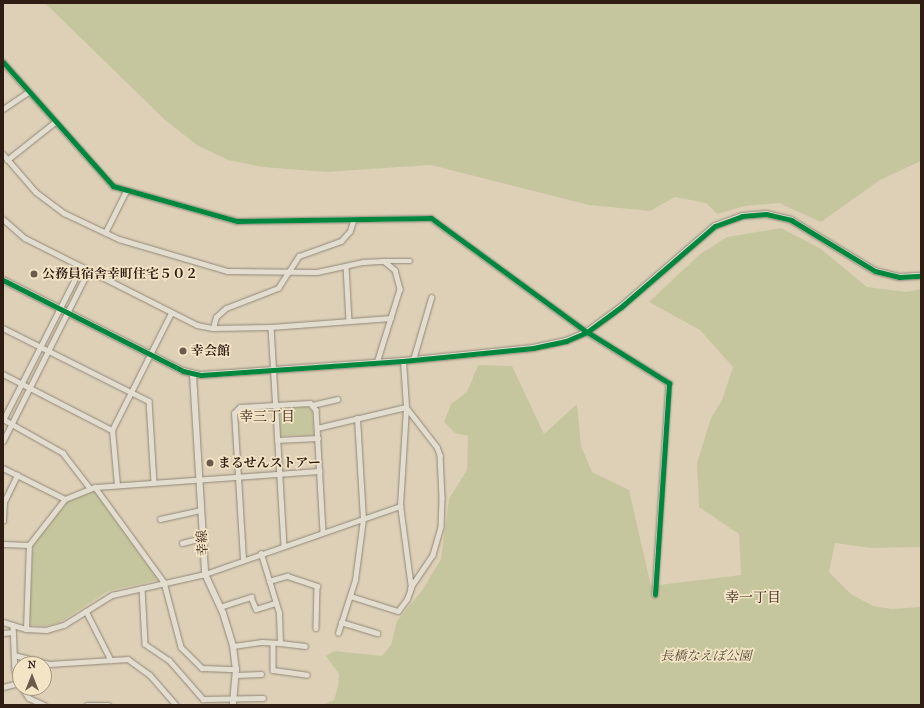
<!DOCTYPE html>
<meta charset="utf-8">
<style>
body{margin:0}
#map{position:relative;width:924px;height:708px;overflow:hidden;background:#ddd0b7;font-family:"IM FELL French Canon","Noto Serif JP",serif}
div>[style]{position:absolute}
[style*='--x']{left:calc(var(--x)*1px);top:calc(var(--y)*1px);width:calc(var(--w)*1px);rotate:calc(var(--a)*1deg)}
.green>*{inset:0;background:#c6c69e}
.roads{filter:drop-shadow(0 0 1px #918778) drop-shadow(0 0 1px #918778)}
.minor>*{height:4.5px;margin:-2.25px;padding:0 2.25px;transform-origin:2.25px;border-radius:2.25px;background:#e3ddd0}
.tertiary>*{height:6px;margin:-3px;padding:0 3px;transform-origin:3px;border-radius:3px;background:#e3ddd0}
.cycleway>*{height:5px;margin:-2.5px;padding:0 2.5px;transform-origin:2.5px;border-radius:2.5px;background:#00873e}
.dots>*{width:11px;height:11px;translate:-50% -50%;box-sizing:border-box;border:2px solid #f3e4c6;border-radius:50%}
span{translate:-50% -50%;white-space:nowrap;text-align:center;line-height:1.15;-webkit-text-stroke:3.5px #f3e4c6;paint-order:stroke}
.poi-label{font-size:13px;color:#2f1c13;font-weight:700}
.left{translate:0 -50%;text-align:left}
.street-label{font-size:13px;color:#2f1c13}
.park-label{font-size:13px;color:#574d37;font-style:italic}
.neighbourhood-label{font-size:14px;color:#2f1c13}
.frame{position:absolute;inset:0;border:4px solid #2f1c13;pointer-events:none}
.north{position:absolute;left:12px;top:656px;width:40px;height:40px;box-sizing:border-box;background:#f3e4c6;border:1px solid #a5947e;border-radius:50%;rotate:0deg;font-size:11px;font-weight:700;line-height:16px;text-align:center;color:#2f1c13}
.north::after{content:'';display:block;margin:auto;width:14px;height:18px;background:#6c5b4c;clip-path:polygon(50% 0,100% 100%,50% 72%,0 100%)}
</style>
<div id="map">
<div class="green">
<div style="clip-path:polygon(45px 3px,921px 3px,921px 161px,880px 180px,821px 222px,779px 203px,745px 206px,717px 214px,706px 203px,675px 197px,650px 211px,589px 205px,431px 165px,326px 172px,263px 167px,228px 160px,197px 145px,165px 120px)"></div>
<div style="clip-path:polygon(781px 228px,821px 249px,867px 287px,906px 292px,921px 289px,921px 547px,871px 548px,835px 543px,829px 572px,851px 594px,873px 606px,892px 609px,921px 607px,921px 705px,323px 705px,334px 700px,338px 687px,339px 674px,326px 656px,334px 651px,382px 656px,391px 645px,397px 621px,423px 589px,441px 559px,449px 499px,467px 470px,468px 436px,455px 433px,444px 422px,451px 404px,467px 392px,478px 365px,512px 366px,544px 434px,577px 404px,581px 446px,592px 472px,629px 490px,651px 586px,741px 575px,739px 534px,699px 507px,697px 463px,711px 418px,722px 400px,733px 367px,700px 330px,649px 302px,699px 255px,727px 237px)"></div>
<div style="clip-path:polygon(308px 407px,312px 411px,314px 435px,280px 436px,280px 408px)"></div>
<div style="clip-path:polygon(94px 491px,158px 580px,108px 591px,59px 623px,45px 626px,29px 625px,33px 545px,67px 502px)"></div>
</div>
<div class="roads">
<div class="minor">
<div style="--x:3;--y:62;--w:166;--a:48.4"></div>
<div style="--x:113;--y:186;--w:129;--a:15.8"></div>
<div style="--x:237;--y:221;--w:194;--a:-0.9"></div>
<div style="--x:431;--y:218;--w:193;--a:36.2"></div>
<div style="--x:587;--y:332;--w:97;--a:31.9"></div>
<div style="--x:669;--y:383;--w:212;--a:93.8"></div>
<div style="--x:3;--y:109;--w:30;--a:-34"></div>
<div style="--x:3;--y:154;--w:50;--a:49"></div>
<div style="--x:36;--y:192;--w:35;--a:37"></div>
<div style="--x:64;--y:213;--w:61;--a:25.3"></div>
<div style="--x:119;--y:239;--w:113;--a:16.5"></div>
<div style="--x:227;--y:271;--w:90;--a:0.6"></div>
<div style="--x:317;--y:272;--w:47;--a:-12.3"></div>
<div style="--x:363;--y:262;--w:21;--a:-3"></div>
<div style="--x:384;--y:261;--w:14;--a:39"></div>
<div style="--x:395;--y:270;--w:20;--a:75"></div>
<div style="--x:400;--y:289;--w:77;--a:107.3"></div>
<div style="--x:7;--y:160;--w:61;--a:-38.4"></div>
<div style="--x:3;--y:219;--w:29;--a:41"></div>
<div style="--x:25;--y:238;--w:193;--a:26.8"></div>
<div style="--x:197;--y:325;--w:16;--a:11"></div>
<div style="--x:213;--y:328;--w:58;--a:-1"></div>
<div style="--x:271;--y:327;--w:120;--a:-4.3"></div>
<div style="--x:105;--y:233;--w:47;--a:-63.4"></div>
<div style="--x:384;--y:261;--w:26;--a:0"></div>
<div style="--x:346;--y:266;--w:55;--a:86.9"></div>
<div style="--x:271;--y:327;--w:218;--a:86.6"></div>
<div style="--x:3;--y:328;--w:163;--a:26.6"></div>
<div style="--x:149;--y:401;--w:82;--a:86.5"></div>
<div style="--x:213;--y:328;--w:11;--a:-75"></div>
<div style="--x:216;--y:317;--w:13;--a:-42"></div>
<div style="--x:226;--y:308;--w:56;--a:-21"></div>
<div style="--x:278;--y:288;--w:38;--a:-57"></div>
<div style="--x:299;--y:256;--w:45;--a:-19.7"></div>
<div style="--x:341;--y:241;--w:13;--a:-48"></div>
<div style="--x:350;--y:231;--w:10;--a:-73"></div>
<div style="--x:413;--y:360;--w:65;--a:-73.8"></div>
<div style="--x:3;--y:374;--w:123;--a:27.2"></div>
<div style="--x:312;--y:405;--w:26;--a:-13"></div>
<div style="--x:3;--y:419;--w:69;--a:29.5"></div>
<div style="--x:63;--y:453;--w:44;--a:52.4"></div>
<div style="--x:3;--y:420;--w:172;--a:-63"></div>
<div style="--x:317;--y:428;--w:91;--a:-13.3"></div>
<div style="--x:406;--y:407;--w:51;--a:52.2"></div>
<div style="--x:437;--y:447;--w:9;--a:69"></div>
<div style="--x:440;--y:455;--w:43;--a:87.3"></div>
<div style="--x:442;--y:498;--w:29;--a:92"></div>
<div style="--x:441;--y:527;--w:29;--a:106"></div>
<div style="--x:433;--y:555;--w:40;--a:124"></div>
<div style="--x:277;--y:440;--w:41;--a:-2.8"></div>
<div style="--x:3;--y:441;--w:190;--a:-63.4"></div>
<div style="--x:3;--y:468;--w:69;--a:26.6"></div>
<div style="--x:117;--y:485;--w:55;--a:-95.2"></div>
<div style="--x:112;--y:430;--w:131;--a:-63.2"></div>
<div style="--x:95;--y:487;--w:117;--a:54"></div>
<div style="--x:164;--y:582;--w:67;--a:75.3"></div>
<div style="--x:181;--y:647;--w:30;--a:45"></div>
<div style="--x:202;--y:668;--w:34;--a:2"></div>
<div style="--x:160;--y:519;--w:42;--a:-12.4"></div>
<div style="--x:3;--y:521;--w:19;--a:-87"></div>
<div style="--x:4;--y:502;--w:30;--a:-64"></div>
<div style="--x:182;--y:543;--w:21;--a:-14"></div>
<div style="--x:3;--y:544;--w:26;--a:2"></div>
<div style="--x:243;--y:559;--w:146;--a:-93.5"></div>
<div style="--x:234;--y:413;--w:8;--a:-45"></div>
<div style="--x:240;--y:407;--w:70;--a:-3.3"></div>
<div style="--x:310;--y:403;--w:9;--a:49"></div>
<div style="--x:316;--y:410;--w:122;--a:86.7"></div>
<div style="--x:269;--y:581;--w:19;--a:-16"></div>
<div style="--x:287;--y:576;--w:32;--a:18"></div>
<div style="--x:317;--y:586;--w:42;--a:91.4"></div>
<div style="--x:142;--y:588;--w:56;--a:86.9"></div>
<div style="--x:145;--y:644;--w:29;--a:34"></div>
<div style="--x:169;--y:660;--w:52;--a:48.9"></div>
<div style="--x:203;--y:699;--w:60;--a:-1"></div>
<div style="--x:350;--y:596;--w:50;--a:17.4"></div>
<div style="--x:398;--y:611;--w:15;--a:-53"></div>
<div style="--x:407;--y:599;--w:12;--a:-70"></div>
<div style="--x:411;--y:588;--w:83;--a:-97.6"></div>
<div style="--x:400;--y:506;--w:99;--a:-86.5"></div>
<div style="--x:406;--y:407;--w:46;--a:-93.7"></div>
<div style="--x:220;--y:607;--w:33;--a:-18"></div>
<div style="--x:251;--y:597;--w:13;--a:67"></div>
<div style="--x:256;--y:609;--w:21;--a:-17"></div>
<div style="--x:86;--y:611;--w:55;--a:63"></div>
<div style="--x:3;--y:622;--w:24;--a:17"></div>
<div style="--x:26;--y:629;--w:20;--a:3"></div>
<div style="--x:46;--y:630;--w:19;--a:-16"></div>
<div style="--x:64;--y:625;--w:57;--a:-32"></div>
<div style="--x:112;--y:595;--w:95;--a:-12.7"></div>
<div style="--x:205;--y:574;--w:207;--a:-19.2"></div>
<div style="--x:341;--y:622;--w:38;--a:17"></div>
<div style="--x:13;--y:625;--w:45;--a:87.5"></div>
<div style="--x:15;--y:670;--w:16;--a:72"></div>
<div style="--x:26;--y:629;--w:84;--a:-88"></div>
<div style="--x:29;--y:545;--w:58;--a:-52"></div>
<div style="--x:65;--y:499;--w:32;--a:-22"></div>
<div style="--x:95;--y:487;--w:225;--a:-4.1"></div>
<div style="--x:3;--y:633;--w:10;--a:-6"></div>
<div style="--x:338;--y:633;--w:56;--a:-72.2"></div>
<div style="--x:355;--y:580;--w:62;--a:-82.5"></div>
<div style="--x:363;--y:519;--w:101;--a:-93.4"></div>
<div style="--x:273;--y:643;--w:27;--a:90"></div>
<div style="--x:273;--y:670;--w:34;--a:8"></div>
<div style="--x:280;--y:643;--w:25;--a:7"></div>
<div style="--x:233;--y:646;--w:29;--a:-8"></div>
<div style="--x:262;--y:642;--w:18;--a:3"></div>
<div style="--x:280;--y:643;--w:30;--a:-92"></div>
<div style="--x:279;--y:613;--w:62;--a:-107"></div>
<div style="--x:14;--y:655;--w:36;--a:14"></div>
<div style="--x:49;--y:664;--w:79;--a:-3.6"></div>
<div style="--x:128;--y:659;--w:27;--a:36"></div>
<div style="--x:150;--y:675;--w:40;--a:49"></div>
<div style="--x:236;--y:675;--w:25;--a:-2"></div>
<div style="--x:3;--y:687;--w:16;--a:-14"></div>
<div style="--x:22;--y:688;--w:12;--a:55"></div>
<div style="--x:29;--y:698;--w:17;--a:25"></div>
<div style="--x:87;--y:705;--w:22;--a:0"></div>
</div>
<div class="tertiary">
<div style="--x:3;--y:280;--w:202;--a:26.8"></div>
<div style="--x:183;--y:371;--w:18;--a:13"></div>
<div style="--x:201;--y:375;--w:202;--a:-4"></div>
<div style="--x:403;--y:361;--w:131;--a:-5.7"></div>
<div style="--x:533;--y:348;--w:34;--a:-12"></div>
<div style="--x:566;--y:341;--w:23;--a:-23"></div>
<div style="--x:587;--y:332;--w:42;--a:-36.3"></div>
<div style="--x:621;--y:307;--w:124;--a:-40.8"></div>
<div style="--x:715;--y:226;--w:29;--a:-20"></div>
<div style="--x:742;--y:216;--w:24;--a:-5"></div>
<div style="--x:766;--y:214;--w:26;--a:13"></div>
<div style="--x:791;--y:220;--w:98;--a:31.3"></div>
<div style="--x:875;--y:271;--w:25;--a:14"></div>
<div style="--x:899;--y:277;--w:22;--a:-3"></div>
<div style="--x:193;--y:375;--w:199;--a:86.5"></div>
<div style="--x:205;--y:574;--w:43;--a:65.2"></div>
<div style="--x:223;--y:613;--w:34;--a:73"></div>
<div style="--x:233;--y:646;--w:23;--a:83"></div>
<div style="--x:236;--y:669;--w:36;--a:95"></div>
</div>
</div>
<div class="cycleway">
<div style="--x:3;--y:62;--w:166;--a:48.4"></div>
<div style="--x:113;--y:186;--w:129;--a:15.8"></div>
<div style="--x:237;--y:221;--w:194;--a:-0.9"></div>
<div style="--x:431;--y:218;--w:193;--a:36.2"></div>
<div style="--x:587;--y:332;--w:97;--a:31.9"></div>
<div style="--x:669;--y:383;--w:212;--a:93.8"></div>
<div style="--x:3;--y:280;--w:202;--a:26.8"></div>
<div style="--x:183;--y:371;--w:18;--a:13"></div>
<div style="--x:201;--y:375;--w:202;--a:-4"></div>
<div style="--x:403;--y:361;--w:131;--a:-5.7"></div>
<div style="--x:533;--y:348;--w:34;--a:-12"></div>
<div style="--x:566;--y:341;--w:23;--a:-23"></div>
<div style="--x:587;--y:332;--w:42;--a:-36.3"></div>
<div style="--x:621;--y:307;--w:124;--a:-40.8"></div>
<div style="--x:715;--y:226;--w:29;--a:-20"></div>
<div style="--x:742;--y:216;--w:24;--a:-5"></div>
<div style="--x:766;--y:214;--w:26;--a:13"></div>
<div style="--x:791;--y:220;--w:98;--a:31.3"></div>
<div style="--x:875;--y:271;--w:25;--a:14"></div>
<div style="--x:899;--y:277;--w:22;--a:-3"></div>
</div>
<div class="dots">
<div style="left:34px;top:274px;background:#6c5b4c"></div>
<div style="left:183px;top:351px;background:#6c5b4c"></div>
<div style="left:210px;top:463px;background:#6c5b4c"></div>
</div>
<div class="poi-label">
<span class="left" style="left:42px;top:274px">公務員宿舎幸町住宅５０２</span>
<span class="left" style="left:191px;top:351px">幸会館</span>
<span class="left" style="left:218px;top:463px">まるせんストアー</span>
</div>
<div class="street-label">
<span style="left:203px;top:543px;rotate:-93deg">幸線</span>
</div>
<div class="park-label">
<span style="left:706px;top:656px">長橋なえぼ公園</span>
</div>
<div class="neighbourhood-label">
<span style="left:267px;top:417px">幸三丁目</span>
<span style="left:753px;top:598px">幸一丁目</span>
</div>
<div class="frame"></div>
<div class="north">N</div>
</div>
